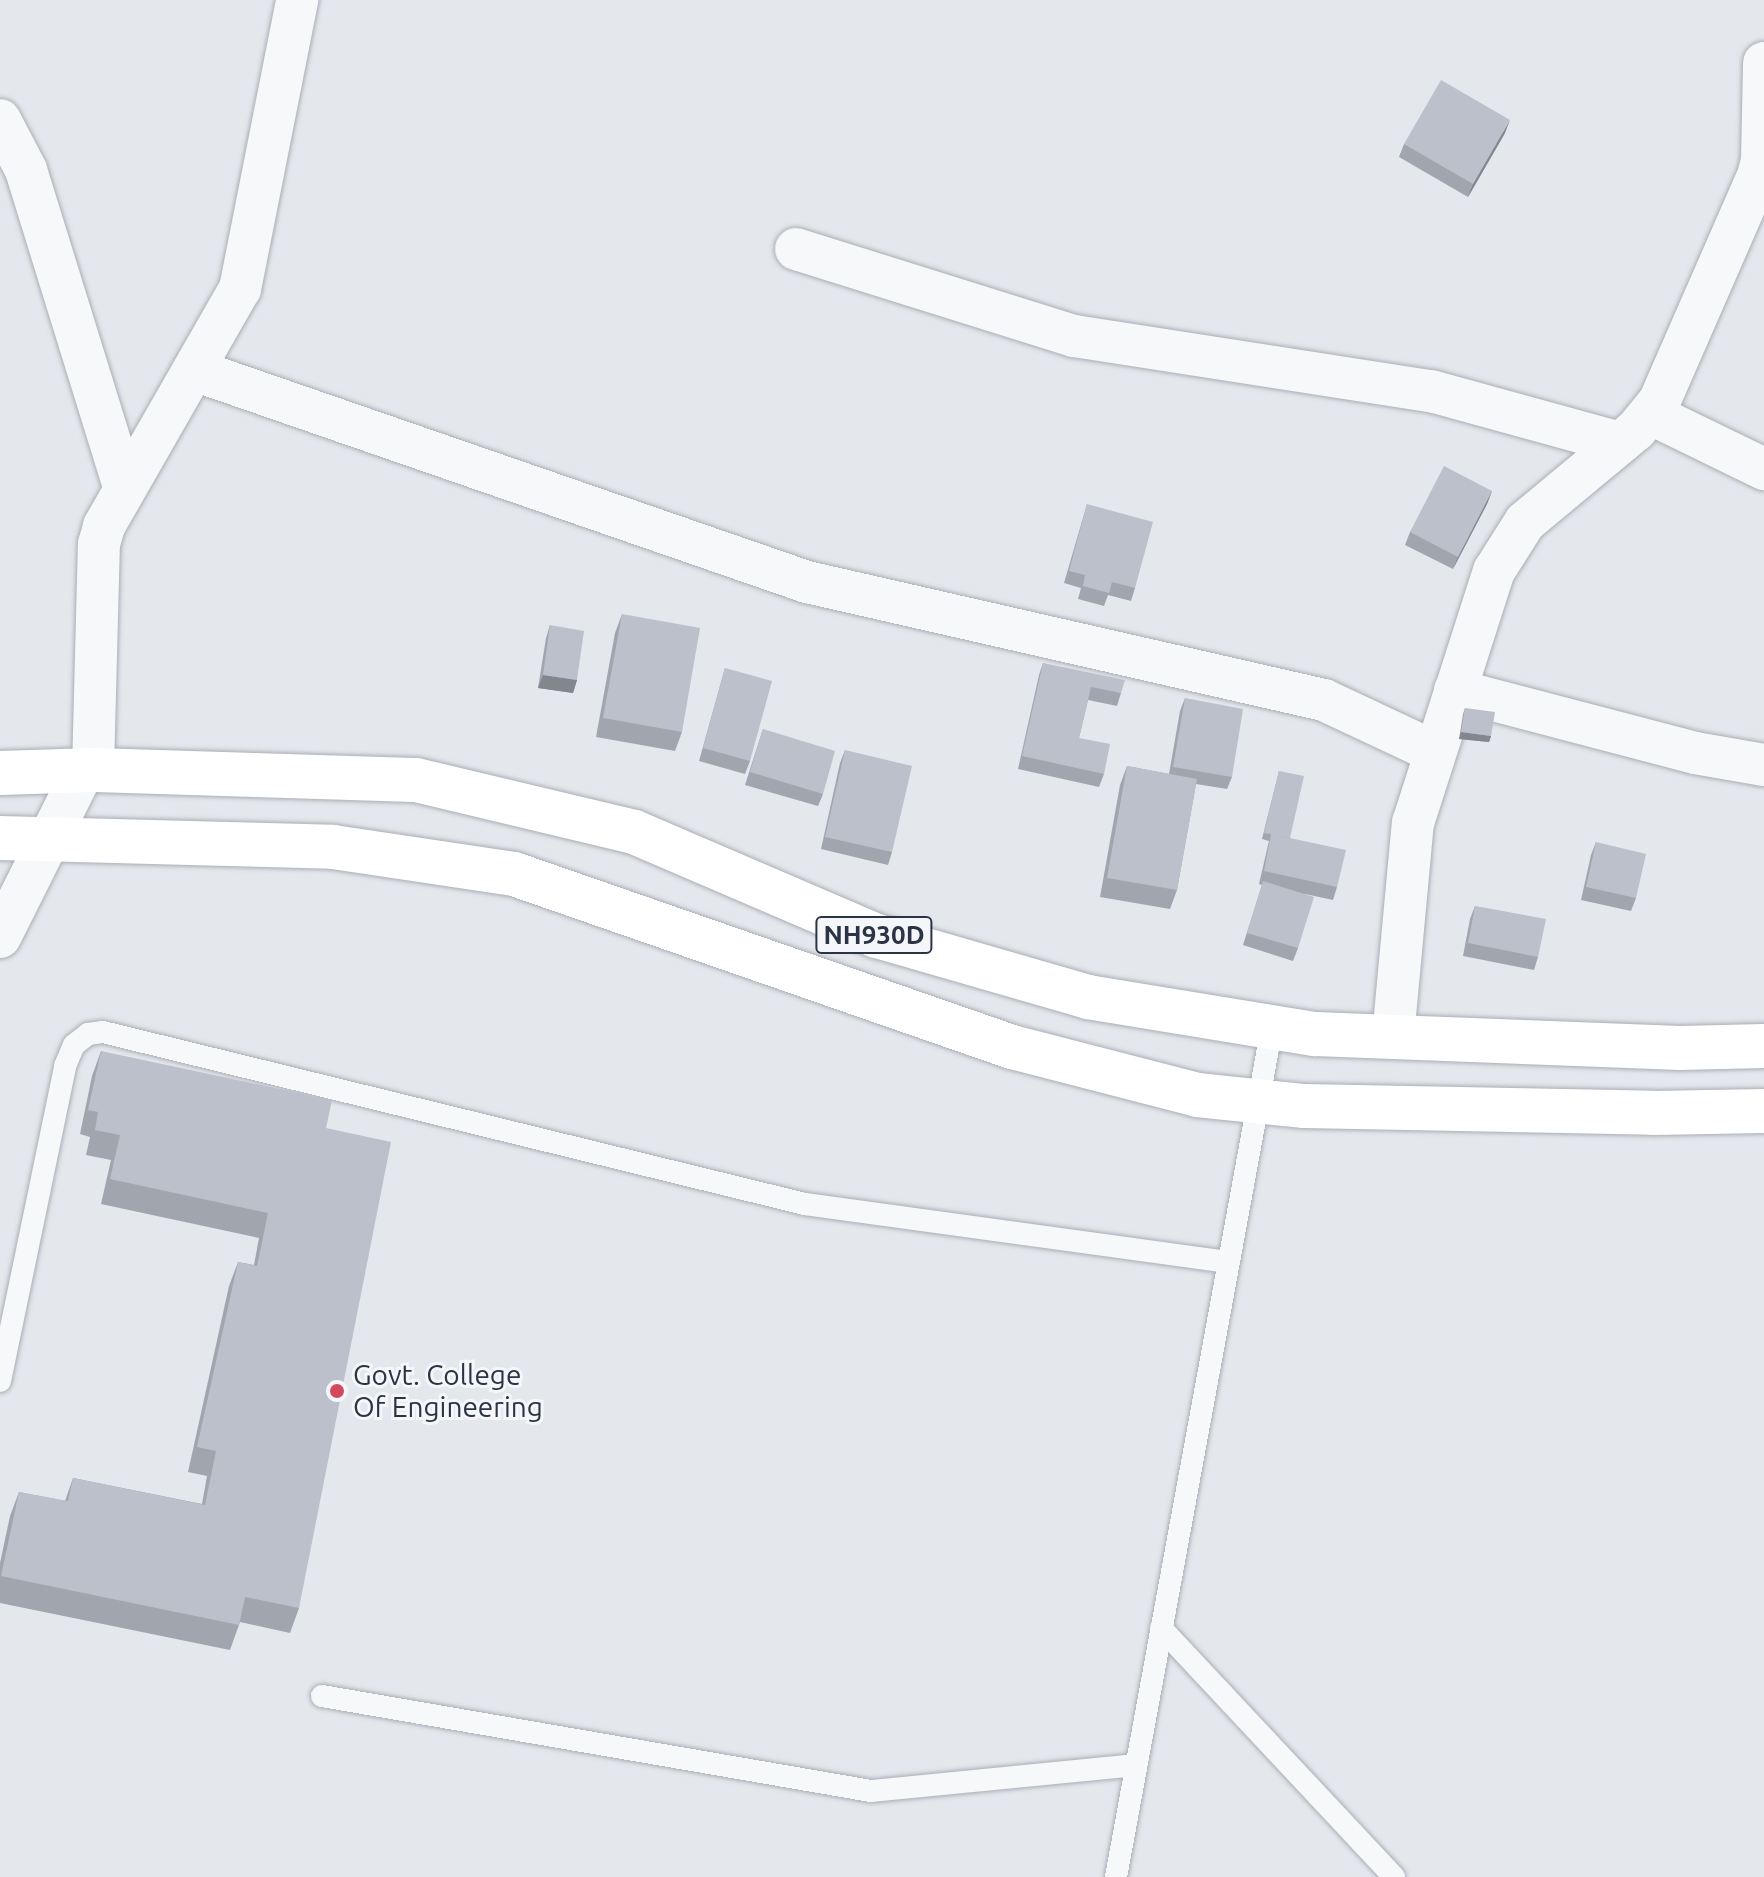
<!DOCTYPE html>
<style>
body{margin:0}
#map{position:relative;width:1764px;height:1877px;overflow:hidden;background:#e4e7ec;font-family:Ubuntu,sans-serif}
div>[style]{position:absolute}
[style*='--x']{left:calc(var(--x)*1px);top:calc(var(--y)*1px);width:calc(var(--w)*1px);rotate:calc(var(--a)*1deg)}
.roads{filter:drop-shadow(0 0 2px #a9aeb7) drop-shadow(0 0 2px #a9aeb7)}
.service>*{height:22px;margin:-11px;padding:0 11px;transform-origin:11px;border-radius:11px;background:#f7f8fa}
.minor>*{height:42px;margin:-21px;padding:0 21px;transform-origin:21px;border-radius:21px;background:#f7f8fa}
.trunk>*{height:44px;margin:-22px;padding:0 22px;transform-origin:22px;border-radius:22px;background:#fff}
.wall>*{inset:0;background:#a1a5ae}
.shaded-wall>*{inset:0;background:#83868d}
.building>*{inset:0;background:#bbc0ca}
.dots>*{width:22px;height:22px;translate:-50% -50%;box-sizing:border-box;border:4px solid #f4f6f9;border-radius:50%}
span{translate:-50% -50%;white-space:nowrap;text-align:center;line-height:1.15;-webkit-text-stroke:6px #f4f6f9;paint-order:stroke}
.shield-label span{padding:2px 6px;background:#f4f6f9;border:2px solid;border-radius:6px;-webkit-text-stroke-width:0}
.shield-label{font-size:26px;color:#2b3445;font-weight:700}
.poi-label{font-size:28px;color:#2b3445}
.left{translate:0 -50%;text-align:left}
</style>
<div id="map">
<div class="roads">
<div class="service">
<div style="--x:0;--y:1381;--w:322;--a:-78.3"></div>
<div style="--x:65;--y:1066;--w:23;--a:-67"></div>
<div style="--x:74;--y:1045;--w:18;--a:-38"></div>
<div style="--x:88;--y:1034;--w:15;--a:-8"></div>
<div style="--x:103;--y:1032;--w:723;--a:13.77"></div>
<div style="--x:805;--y:1204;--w:426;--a:7.8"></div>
<div style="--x:1161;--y:1628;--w:341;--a:46.9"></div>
<div style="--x:322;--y:1696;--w:557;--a:9.82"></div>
<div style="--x:871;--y:1791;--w:266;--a:-5.6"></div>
<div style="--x:1116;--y:1877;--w:864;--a:-79.6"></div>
</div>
<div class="minor">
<div style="--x:0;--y:120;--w:56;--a:62.5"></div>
<div style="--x:26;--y:170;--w:331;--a:72.8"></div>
<div style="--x:796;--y:249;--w:291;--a:17.4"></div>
<div style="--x:1074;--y:336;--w:361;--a:8.8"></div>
<div style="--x:1431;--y:391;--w:196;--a:15.4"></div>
<div style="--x:194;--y:370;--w:649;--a:19.08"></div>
<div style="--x:807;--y:582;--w:530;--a:12.86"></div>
<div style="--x:1324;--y:700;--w:123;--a:25.1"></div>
<div style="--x:1651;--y:414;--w:126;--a:26"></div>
<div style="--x:1455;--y:690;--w:248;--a:14.7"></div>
<div style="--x:1695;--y:753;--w:70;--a:9.9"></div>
<div style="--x:93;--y:770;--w:226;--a:-88.5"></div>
<div style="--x:99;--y:544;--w:19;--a:-74"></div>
<div style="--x:104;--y:526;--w:273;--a:-60.2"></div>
<div style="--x:240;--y:289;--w:295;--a:-78.8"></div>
<div style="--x:0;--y:937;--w:188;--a:-63.4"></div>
<div style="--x:1393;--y:1037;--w:215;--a:-84.7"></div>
<div style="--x:1413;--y:823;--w:265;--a:-72.2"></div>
<div style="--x:1494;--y:571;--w:58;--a:-57.7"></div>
<div style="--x:1525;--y:522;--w:144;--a:-39.7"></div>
<div style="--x:1636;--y:430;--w:38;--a:-51"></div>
<div style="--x:1660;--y:400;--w:244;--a:-66.4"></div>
<div style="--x:1758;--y:176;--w:16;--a:-76"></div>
<div style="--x:1762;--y:160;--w:97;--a:-88.8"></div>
</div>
<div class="trunk">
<div style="--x:0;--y:773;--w:93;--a:-1.8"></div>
<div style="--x:93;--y:770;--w:323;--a:1.8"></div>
<div style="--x:416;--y:780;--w:224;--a:13.4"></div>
<div style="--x:634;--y:832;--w:264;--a:23.2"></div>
<div style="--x:877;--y:936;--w:220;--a:16.1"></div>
<div style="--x:1088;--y:997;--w:230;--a:9.3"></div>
<div style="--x:1315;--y:1034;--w:365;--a:2.2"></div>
<div style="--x:1680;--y:1048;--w:84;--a:-1.4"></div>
<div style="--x:0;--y:838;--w:333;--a:1.5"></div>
<div style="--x:333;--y:847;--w:183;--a:8.5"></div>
<div style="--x:514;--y:874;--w:527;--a:19.16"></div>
<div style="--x:1012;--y:1047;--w:191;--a:14.5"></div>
<div style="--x:1197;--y:1095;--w:108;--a:5.9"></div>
<div style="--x:1304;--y:1106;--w:350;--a:1.1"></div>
<div style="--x:1654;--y:1113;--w:110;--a:-1"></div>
</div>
</div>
<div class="wall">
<div style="clip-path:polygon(1505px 133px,1468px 197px,1399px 157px,1404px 144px)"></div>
<div style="clip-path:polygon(1492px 491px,1487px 504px,1453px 569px,1405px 545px,1410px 532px)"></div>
<div style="clip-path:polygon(1087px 504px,1135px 588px,1131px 601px,1108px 595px,1104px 606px,1078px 599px,1081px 588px,1064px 583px)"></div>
<div style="clip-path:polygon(622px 614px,682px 732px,675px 751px,596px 737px,615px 633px)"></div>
<div style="clip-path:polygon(550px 625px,577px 680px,573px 693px,538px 688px,546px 638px)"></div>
<div style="clip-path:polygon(1043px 663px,1121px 693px,1117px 706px,1088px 700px,1079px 738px,1104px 774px,1099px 787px,1018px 769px,1039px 675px)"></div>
<div style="clip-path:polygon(725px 668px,750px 761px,745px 774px,699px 761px)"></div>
<div style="clip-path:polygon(1185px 698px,1232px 777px,1227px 789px,1196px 784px,1177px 890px,1170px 909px,1100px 897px,1120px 785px,1127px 766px,1169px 774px,1180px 711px)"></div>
<div style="clip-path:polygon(1465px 708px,1491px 736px,1489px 742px,1459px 739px,1463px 714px)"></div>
<div style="clip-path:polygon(763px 729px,823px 794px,818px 806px,745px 785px)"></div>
<div style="clip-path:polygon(845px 750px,892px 852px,888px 865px,821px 849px,840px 763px)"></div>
<div style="clip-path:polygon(1279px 771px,1290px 838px,1337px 887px,1333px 900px,1305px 894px,1298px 948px,1293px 961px,1243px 945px,1262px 885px,1259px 884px,1269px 841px,1262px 839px)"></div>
<div style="clip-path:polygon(1596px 842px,1636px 898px,1631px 911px,1581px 900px,1591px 855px)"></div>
<div style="clip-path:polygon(1475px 906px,1538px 957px,1534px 970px,1463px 956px,1470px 919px)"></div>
<div style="clip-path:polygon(101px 1051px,326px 1128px,299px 1608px,290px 1633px,240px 1622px,230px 1650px,0 1603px,0 1563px,10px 1516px,19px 1492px,65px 1501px,73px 1478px,202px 1504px,207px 1476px,188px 1472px,229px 1286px,238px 1262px,254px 1265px,259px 1238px,101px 1204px,111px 1160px,86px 1155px,90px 1137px,80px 1134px,92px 1076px)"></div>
</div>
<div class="shaded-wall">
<div style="clip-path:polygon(1510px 120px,1505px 133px,1468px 197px,1473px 184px)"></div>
<div style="clip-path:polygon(1492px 491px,1487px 504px,1453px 569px,1458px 557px)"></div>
<div style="clip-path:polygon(543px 675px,577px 680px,573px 693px,538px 688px)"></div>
<div style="clip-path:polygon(1461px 732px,1491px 736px,1489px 742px,1459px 739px)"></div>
</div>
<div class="building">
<div style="clip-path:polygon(1441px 80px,1510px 120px,1473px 184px,1404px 144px)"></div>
<div style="clip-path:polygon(1444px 466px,1492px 491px,1458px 557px,1410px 532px)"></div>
<div style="clip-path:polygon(1087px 504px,1153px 522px,1135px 588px,1112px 582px,1109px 593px,1083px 586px,1085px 575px,1069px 571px)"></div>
<div style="clip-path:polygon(622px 614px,700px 628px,682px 732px,603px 718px)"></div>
<div style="clip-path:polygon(550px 625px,584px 631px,577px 680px,543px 675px)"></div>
<div style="clip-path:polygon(1043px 663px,1125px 680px,1121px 693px,1091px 687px,1079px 738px,1110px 744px,1104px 774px,1022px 756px)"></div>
<div style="clip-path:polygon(725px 668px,772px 681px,750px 761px,703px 748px)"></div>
<div style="clip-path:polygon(1185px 698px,1243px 709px,1232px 777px,1173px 767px)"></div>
<div style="clip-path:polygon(1465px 708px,1495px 712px,1491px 736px,1461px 732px)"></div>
<div style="clip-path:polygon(763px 729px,835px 751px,823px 794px,750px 772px)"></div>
<div style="clip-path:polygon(845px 750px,912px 766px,892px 852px,825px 837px)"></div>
<div style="clip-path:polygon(1127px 766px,1197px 779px,1177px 890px,1107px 878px)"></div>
<div style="clip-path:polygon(1279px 771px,1304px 776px,1290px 838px,1264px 833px)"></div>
<div style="clip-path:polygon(1271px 834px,1346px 850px,1337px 887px,1264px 871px)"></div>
<div style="clip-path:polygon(1596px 842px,1646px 854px,1636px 898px,1586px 887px)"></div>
<div style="clip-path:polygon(1263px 881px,1314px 897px,1298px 948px,1247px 933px)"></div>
<div style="clip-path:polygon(1475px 906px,1546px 919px,1538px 957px,1468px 943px)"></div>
<div style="clip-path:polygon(101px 1051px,332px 1100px,326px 1128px,391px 1142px,299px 1608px,245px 1597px,239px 1625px,1px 1576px,19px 1492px,68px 1501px,73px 1478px,205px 1505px,216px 1451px,197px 1447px,238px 1262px,257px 1266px,268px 1213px,110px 1179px,120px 1135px,95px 1130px,98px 1112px,88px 1110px)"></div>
</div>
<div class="dots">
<div style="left:337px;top:1391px;background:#d1495b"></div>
</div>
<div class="shield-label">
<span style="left:874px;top:935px">NH930D</span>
</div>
<div class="poi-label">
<span class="left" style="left:353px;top:1391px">Govt. College<br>Of Engineering</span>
</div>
</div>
